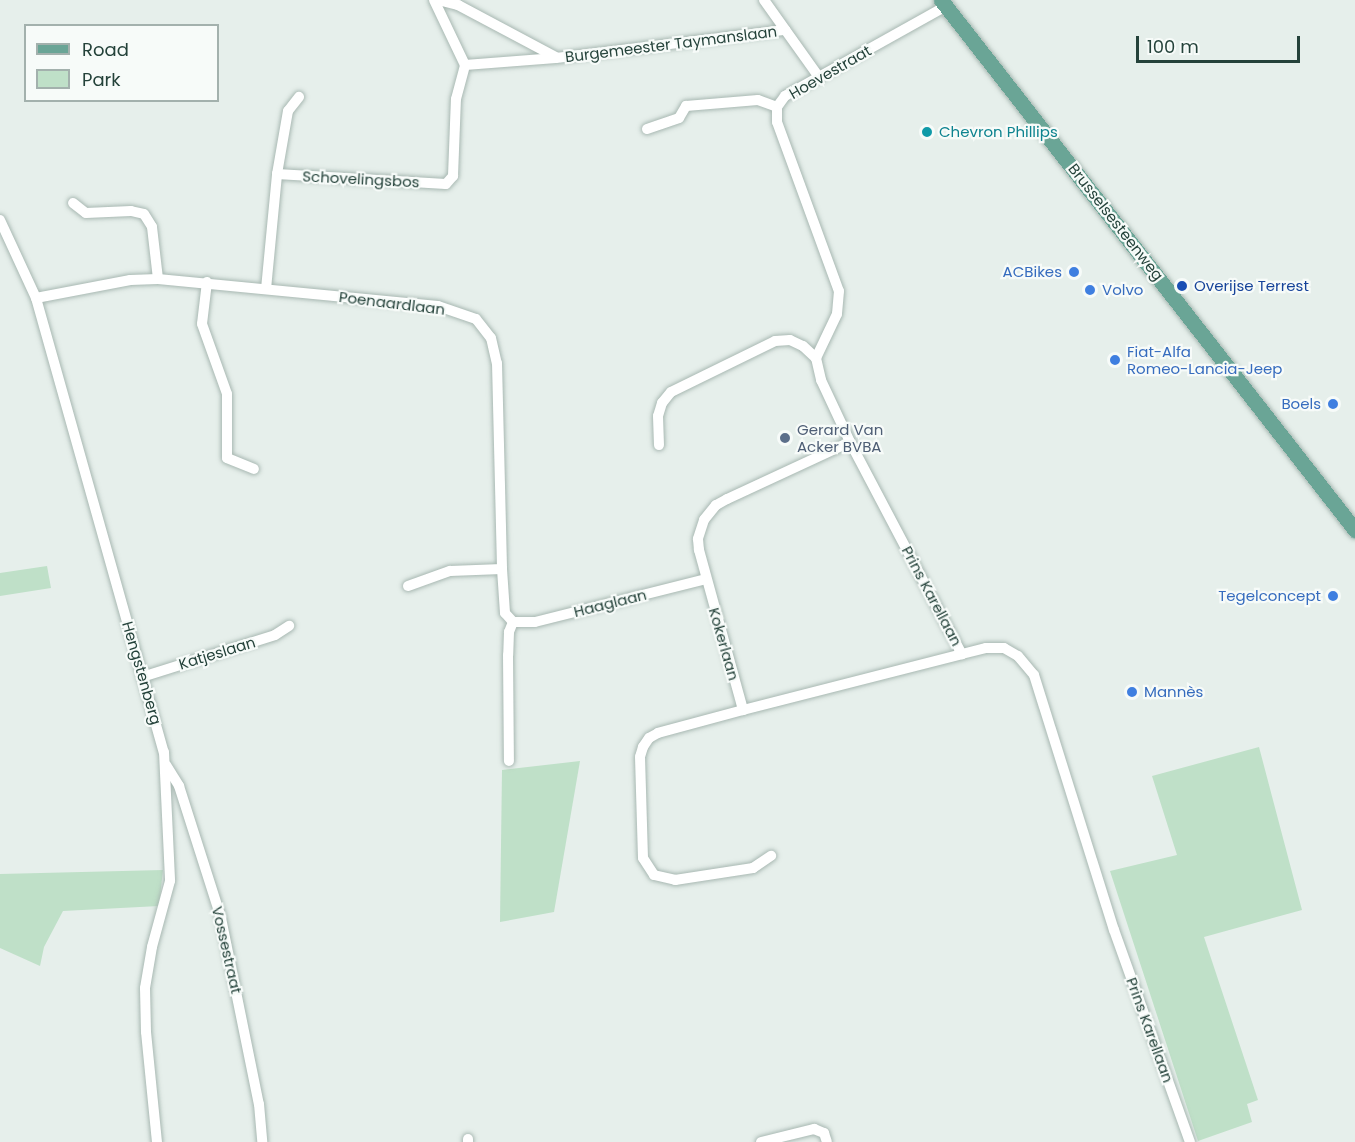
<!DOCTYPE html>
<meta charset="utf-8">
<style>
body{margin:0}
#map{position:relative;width:1355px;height:1142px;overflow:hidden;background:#e6efeb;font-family:Poppins,sans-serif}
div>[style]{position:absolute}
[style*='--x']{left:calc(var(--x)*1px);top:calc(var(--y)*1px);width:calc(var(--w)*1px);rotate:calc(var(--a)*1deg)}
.green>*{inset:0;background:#bfe0c8}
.roads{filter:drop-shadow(0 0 2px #a8b8b2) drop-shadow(0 0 2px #a8b8b2)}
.minor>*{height:10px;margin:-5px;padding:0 5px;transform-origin:5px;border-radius:5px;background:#fff}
.primary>*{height:15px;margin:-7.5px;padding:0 7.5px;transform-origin:7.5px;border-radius:7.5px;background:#6aa596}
.dots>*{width:16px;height:16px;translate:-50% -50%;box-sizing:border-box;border:3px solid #f7fbf9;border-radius:50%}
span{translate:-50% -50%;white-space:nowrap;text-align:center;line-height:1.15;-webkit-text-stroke:4.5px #f7fbf9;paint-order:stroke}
.street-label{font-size:15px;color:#24423a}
.culture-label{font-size:15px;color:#0d838f}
.left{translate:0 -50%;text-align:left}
.shop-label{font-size:15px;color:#366cbe}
.right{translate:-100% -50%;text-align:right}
.transit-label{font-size:15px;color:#164399}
.service-label{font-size:15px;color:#4e5e75}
.legend{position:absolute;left:24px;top:24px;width:195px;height:78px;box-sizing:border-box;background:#f7fbf9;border:2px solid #a3b1ad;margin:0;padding:8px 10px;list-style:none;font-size:18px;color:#24423a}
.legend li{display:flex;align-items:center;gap:12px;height:30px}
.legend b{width:30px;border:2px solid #a3b1ad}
.scale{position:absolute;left:1136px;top:36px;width:164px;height:27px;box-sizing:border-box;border:3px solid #24423a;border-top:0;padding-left:8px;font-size:18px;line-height:21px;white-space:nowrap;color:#24423a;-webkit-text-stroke:4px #f7fbf9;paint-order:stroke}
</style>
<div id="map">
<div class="green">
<div style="clip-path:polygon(47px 566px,51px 588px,0 596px,0 573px)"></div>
<div style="clip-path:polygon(1259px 747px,1302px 910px,1204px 937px,1258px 1100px,1247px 1104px,1252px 1122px,1198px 1141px,1110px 871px,1177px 855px,1152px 776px)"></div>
<div style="clip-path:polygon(580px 761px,554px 912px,500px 922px,502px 770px)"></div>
<div style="clip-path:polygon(163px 870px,159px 906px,63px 911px,44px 947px,40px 966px,0 948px,0 874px)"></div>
</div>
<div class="roads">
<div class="minor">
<div style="--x:434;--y:0;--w:72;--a:64.5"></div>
<div style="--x:465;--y:65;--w:91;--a:-4.4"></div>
<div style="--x:556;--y:58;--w:231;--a:-7"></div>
<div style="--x:438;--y:0;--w:21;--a:14"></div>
<div style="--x:458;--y:5;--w:111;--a:28"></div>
<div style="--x:764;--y:0;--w:95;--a:54.5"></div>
<div style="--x:777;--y:107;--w:15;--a:90"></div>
<div style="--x:777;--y:122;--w:180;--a:69.9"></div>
<div style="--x:839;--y:291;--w:23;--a:95"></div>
<div style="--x:837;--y:314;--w:49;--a:115.5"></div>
<div style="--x:816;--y:358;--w:23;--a:77"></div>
<div style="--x:821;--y:380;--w:68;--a:64.9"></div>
<div style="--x:850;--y:442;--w:240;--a:62.2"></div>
<div style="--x:962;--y:654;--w:25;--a:-14"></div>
<div style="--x:986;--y:648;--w:18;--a:0"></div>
<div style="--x:1004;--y:648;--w:16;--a:30"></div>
<div style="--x:1018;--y:656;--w:25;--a:50"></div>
<div style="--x:1034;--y:675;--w:267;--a:72.6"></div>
<div style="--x:1114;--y:930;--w:225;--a:70.3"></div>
<div style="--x:777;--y:107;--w:14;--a:-54"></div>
<div style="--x:785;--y:96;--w:184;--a:-29.2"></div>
<div style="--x:647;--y:129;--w:34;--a:-19"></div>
<div style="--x:679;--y:118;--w:14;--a:-60"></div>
<div style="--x:686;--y:106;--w:72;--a:-4.8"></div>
<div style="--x:758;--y:100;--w:20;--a:20"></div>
<div style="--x:277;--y:174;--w:169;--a:3.4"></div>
<div style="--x:446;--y:184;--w:11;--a:-49"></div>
<div style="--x:453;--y:176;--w:77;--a:-87.8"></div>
<div style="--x:456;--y:99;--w:35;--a:-75"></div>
<div style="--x:73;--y:203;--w:16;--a:38"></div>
<div style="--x:86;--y:213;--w:45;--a:-2.5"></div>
<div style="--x:131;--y:211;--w:13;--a:13"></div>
<div style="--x:144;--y:214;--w:15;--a:58"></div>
<div style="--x:152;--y:227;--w:52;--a:83.4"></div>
<div style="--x:0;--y:220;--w:86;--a:65.2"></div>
<div style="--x:36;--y:298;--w:472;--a:74.3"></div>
<div style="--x:164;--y:752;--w:129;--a:87.3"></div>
<div style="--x:170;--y:881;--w:68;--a:105.3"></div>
<div style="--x:152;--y:947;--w:42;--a:99.7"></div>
<div style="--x:145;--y:988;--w:44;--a:88.7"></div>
<div style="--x:146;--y:1032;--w:111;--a:84.3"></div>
<div style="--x:207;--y:282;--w:42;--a:96.8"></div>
<div style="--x:202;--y:324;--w:74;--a:70.3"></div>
<div style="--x:227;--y:394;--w:64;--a:90"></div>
<div style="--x:227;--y:458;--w:29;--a:22"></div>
<div style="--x:266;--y:289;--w:116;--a:-84.5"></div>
<div style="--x:277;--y:174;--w:64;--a:-80.1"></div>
<div style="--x:288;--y:111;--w:18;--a:-52"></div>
<div style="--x:36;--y:298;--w:96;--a:-10.8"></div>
<div style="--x:130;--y:280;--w:28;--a:-2"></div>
<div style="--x:158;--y:279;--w:281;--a:5.5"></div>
<div style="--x:438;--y:306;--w:40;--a:18.9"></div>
<div style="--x:476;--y:319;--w:24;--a:52"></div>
<div style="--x:491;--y:338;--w:26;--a:77"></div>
<div style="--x:497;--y:363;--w:206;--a:88.6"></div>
<div style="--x:502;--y:569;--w:44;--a:86.1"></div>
<div style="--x:505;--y:613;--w:12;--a:48"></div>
<div style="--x:513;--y:622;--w:11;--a:112"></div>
<div style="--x:509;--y:632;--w:23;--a:92"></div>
<div style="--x:508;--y:655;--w:106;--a:89.5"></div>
<div style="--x:850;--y:442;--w:136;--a:155.1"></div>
<div style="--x:727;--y:499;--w:13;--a:151"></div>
<div style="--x:716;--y:505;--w:19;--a:129"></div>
<div style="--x:704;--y:520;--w:20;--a:108"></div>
<div style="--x:698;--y:539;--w:11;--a:85"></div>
<div style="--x:699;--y:550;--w:166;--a:74.6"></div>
<div style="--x:743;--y:710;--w:226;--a:-14.3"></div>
<div style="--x:659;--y:445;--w:29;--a:-92"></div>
<div style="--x:658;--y:416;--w:14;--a:-73"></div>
<div style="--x:662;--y:403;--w:14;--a:-51"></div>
<div style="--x:671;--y:392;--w:116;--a:-26.1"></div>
<div style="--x:775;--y:341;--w:15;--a:-4"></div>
<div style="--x:790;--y:340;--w:14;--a:25"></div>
<div style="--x:803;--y:346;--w:18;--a:43"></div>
<div style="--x:408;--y:586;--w:45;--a:-19.7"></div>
<div style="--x:450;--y:571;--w:52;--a:-2.2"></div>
<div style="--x:513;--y:622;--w:22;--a:0"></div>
<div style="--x:535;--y:622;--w:176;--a:-14.1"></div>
<div style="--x:142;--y:677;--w:139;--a:-17.5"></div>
<div style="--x:275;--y:635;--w:17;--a:-33"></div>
<div style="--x:743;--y:710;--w:88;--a:164.9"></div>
<div style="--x:658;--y:733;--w:10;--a:151"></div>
<div style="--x:649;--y:738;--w:11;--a:124"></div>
<div style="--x:643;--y:747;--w:10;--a:107"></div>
<div style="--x:640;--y:757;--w:101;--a:88.3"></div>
<div style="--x:643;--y:858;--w:20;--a:57"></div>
<div style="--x:654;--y:875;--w:22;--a:13"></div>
<div style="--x:675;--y:880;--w:79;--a:-8.7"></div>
<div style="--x:753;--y:868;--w:22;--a:-34"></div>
<div style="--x:166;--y:765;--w:25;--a:58"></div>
<div style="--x:179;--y:786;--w:139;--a:72.3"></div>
<div style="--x:221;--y:918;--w:190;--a:78.5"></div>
<div style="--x:259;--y:1104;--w:38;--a:85"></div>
<div style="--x:468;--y:1139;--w:3;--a:90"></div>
<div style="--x:761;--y:1142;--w:55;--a:-13.8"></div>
<div style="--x:814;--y:1129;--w:11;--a:22"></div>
<div style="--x:824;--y:1133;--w:9;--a:72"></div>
</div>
<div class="primary">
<div style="--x:941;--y:0;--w:673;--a:52.01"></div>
</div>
</div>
<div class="dots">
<div style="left:927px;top:132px;background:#0f9aa8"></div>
<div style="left:1074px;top:272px;background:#3f7fe0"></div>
<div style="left:1182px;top:286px;background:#1a4fb4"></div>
<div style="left:1090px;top:290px;background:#3f7fe0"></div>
<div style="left:1115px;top:360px;background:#3f7fe0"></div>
<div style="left:1333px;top:404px;background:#3f7fe0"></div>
<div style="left:785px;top:438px;background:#5c6f8a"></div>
<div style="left:1333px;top:596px;background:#3f7fe0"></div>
<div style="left:1132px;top:692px;background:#3f7fe0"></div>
</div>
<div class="street-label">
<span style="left:671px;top:44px;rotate:-7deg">Burgemeester Taymanslaan</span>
<span style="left:830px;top:72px;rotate:-30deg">Hoevestraat</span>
<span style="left:361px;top:179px;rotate:3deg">Schovelingsbos</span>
<span style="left:1116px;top:222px;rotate:52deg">Brusselsesteenweg</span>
<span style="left:392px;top:303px;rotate:7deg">Poenaardlaan</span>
<span style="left:932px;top:596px;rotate:62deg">Prins Karellaan</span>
<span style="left:610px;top:603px;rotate:-14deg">Haaglaan</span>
<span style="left:724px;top:644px;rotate:74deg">Kokerlaan</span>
<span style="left:217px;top:653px;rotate:-17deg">Katjeslaan</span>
<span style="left:142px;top:673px;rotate:74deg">Hengstenberg</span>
<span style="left:227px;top:950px;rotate:77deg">Vossestraat</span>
<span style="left:1150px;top:1030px;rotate:70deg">Prins Karellaan</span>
</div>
<div class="culture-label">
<span class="left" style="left:939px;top:132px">Chevron Phillips</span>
</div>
<div class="shop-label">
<span class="right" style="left:1062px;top:272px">ACBikes</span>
<span class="left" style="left:1102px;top:290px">Volvo</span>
<span class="left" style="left:1127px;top:360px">Fiat-Alfa<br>Romeo-Lancia-Jeep</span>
<span class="right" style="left:1321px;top:404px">Boels</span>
<span class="right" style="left:1321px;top:596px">Tegelconcept</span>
<span class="left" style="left:1144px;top:692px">Mannès</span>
</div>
<div class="transit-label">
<span class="left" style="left:1194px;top:286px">Overijse Terrest</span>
</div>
<div class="service-label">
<span class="left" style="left:797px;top:438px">Gerard Van<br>Acker BVBA</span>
</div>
<ul class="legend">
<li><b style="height:8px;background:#6aa596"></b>Road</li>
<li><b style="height:16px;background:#bfe0c8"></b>Park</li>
</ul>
<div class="scale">100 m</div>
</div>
